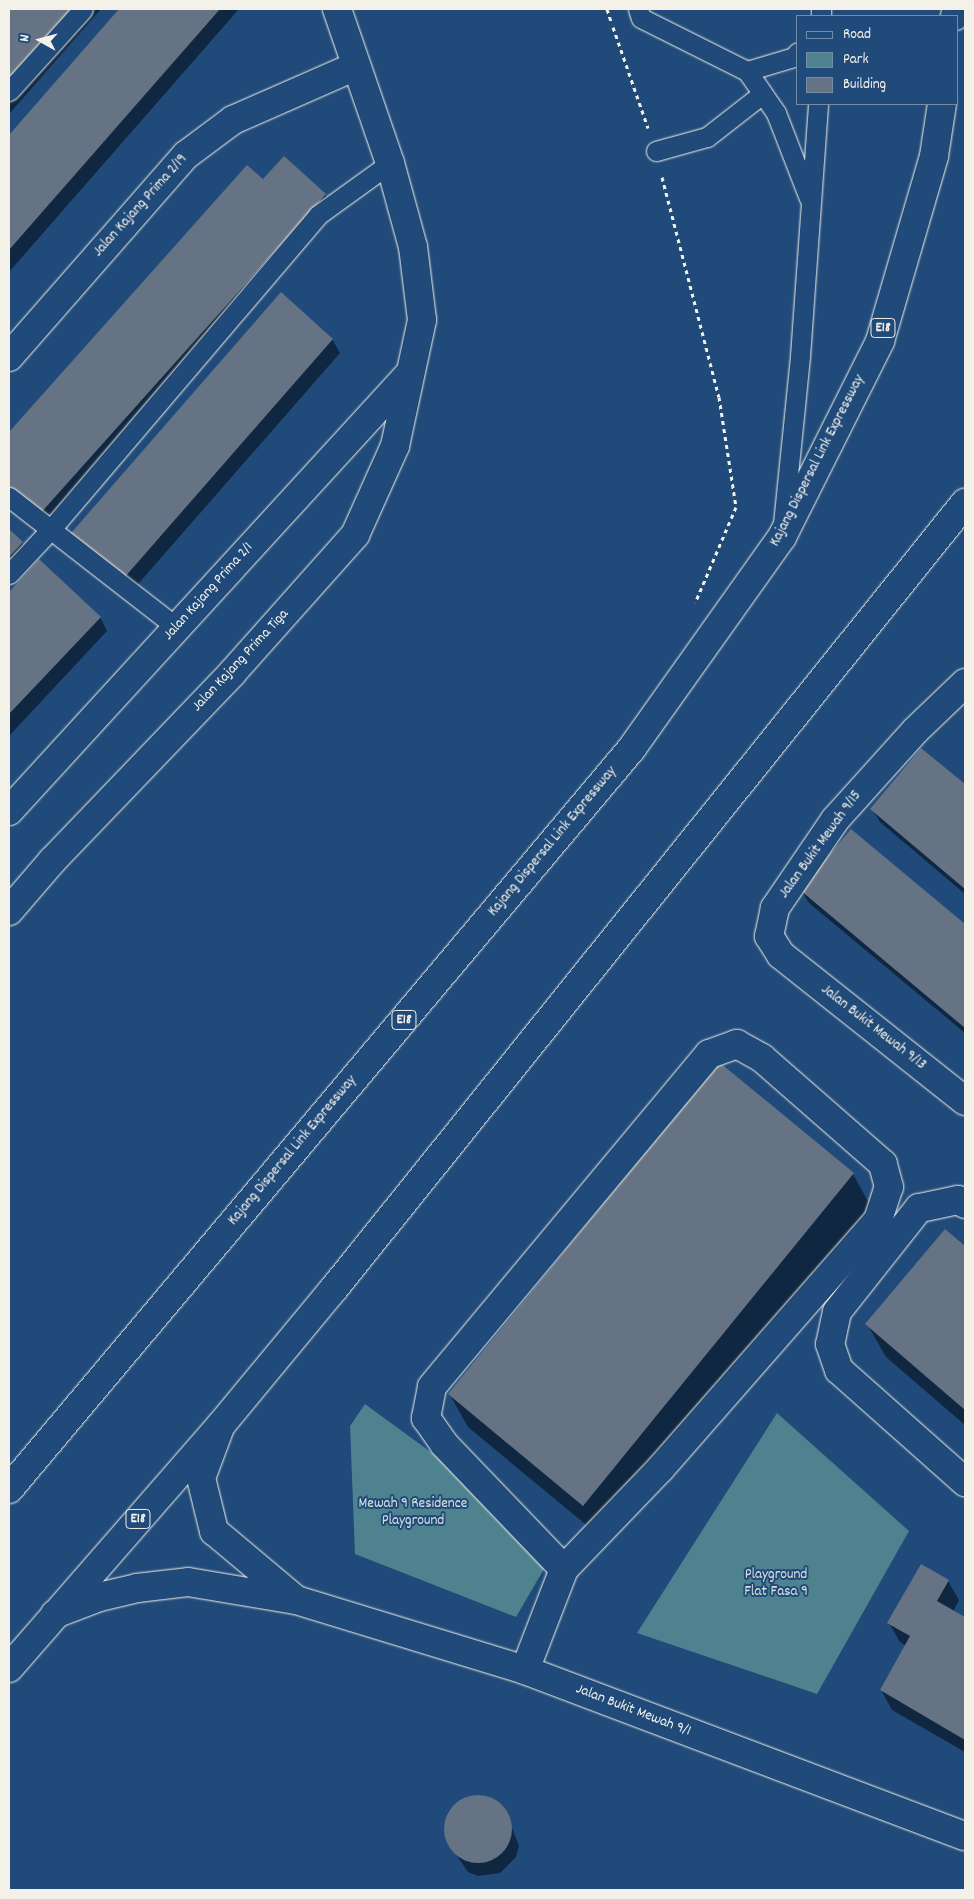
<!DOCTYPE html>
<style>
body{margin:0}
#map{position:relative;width:974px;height:1899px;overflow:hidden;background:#1f4a7a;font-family:Dekko,sans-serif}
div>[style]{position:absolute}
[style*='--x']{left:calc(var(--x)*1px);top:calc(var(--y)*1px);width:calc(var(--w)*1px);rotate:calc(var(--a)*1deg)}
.green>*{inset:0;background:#4e828e}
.shadow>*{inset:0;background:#0007}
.building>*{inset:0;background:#667385}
.round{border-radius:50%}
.path>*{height:3px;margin-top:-1.5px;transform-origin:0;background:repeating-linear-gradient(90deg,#f4f1e8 0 4px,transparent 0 8px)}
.roads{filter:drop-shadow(0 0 1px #f4f1e8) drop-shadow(0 0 1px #f4f1e8)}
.lane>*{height:19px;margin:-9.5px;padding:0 9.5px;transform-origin:9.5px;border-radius:9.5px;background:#1f4a7a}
.street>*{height:28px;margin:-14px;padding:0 14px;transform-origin:14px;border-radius:14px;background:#1f4a7a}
.highway>*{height:28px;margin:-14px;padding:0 14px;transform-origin:14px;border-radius:14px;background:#1f4a7a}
span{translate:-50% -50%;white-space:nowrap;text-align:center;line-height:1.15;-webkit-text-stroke:4px #1f4a7a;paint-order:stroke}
.shield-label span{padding:1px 4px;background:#1f4a7a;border:1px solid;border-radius:4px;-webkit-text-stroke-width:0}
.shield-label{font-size:14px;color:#f4f1e8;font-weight:700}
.street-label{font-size:15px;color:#f4f1e8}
.park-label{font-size:15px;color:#dbe0da}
.frame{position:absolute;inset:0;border:10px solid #f4f1e8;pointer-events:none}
.legend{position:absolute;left:796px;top:15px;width:162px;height:90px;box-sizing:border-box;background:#1f4a7a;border:1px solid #748da6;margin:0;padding:6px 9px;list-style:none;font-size:15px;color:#f4f1e8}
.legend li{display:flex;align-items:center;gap:10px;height:25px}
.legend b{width:25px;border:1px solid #748da6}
.north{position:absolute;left:15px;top:15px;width:50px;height:50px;-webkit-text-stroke:4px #1f4a7a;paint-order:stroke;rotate:277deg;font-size:14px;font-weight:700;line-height:20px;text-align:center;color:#f4f1e8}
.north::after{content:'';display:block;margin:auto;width:18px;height:22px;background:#f4f1e8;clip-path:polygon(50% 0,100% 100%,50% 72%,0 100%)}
</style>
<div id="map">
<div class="green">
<div style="clip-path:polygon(365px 1404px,558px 1545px,516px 1617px,355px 1554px,350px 1426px)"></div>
<div style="clip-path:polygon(777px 1413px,909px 1531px,817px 1694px,637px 1633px)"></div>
</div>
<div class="shadow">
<div style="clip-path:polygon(9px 9px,101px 9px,9px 114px)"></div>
<div style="clip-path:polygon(121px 9px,239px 9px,9px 272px,9px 137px)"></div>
<div style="clip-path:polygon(247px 166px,263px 181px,325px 195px,333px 208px,46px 528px,9px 495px,9px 433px)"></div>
<div style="clip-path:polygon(332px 339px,340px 353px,125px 599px,74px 553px)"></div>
<div style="clip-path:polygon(9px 530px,22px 542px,30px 556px,9px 579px)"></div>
<div style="clip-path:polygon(39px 561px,100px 617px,107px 631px,9px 736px,9px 593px)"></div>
<div style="clip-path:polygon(922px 749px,965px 786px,965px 894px,880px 822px,872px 809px)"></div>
<div style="clip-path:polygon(851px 830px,965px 925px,965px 1033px,809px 903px,801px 890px)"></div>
<div style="clip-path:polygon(853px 1174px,871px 1207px,602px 1538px,468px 1427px,450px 1395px)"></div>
<div style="clip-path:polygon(945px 1231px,965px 1248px,965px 1425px,886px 1357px,867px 1324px)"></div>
<div style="clip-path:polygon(948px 1581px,959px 1600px,953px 1612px,965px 1619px,965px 1752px,892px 1710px,881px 1690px,906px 1646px,900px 1642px,889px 1623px)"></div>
<div style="clip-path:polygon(487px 1797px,505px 1810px,519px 1846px,516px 1857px,500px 1873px,478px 1876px,468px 1872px,447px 1841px,446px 1820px,450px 1811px,466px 1798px)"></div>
</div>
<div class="building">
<div style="clip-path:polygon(9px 9px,82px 9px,9px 93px)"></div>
<div style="clip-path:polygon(119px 9px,220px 9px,9px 250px,9px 135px)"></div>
<div style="clip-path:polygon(284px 156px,326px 194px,38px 516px,9px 489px,9px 432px,247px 165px,263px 179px)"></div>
<div style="clip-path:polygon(281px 292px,333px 339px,117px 586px,65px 540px)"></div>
<div style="clip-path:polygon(9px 529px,23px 542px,9px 557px)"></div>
<div style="clip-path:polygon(39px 559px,101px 617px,9px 714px,9px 592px)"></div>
<div style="clip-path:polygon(921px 748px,965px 784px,965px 889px,870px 809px)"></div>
<div style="clip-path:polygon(851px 829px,965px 924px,965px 1028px,800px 890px)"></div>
<div style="clip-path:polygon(719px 1062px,854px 1173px,583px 1506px,448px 1394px)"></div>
<div style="clip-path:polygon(945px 1229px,965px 1246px,965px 1410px,865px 1324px)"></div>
<div style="clip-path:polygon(921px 1564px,949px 1580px,937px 1601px,965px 1617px,965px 1740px,880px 1690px,910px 1636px,887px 1623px)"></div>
<div class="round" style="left:444px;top:1795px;width:68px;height:68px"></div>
</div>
<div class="path">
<div style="--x:607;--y:9;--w:13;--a:72"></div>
<div style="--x:613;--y:27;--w:107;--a:70.9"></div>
<div style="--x:662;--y:177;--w:227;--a:75.5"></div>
<div style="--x:719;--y:397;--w:111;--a:81.2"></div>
<div style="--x:736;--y:507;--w:104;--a:113.1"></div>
</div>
<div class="roads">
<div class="lane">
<div style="--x:638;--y:9;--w:9;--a:72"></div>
<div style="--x:641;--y:18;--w:119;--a:26.6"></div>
<div style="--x:747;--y:71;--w:51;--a:55.4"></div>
<div style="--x:776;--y:113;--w:91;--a:68.8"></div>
<div style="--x:821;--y:16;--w:7;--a:-90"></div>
<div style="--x:747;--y:71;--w:49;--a:-16.6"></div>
<div style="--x:794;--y:57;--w:6;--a:-51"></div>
<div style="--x:9;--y:91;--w:110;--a:-47.9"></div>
<div style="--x:656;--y:151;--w:53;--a:-15.4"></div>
<div style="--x:707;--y:137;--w:70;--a:-38"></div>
<div style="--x:9;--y:497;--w:213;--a:37.9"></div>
<div style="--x:783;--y:524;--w:169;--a:-84.2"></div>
<div style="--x:800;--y:356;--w:253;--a:-85.9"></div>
<div style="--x:9;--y:574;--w:62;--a:-47"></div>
<div style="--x:51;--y:529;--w:412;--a:-49.6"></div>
<div style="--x:318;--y:215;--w:89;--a:-35.8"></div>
</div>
<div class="street">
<div style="--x:9;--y:357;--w:269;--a:-48.8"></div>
<div style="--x:186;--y:155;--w:59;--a:-36.7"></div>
<div style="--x:233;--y:120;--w:134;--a:-23.7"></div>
<div style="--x:965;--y:683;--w:69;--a:136.2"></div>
<div style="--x:915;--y:731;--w:120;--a:132"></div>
<div style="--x:835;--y:820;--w:107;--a:124.3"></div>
<div style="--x:775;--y:908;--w:29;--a:102"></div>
<div style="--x:769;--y:936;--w:22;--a:58"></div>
<div style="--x:781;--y:955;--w:235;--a:38.4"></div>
<div style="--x:9;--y:811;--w:594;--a:-47.53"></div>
<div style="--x:9;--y:911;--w:66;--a:-49.3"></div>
<div style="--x:52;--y:861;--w:260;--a:-46.2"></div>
<div style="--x:232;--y:673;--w:185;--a:-48.3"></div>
<div style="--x:355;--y:535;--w:98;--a:-65.8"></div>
<div style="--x:395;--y:446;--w:129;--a:-77.9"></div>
<div style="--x:422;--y:320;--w:74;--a:-97"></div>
<div style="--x:413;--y:247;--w:87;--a:-105.3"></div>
<div style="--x:390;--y:163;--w:163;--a:-109"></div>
<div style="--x:965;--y:1204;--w:8;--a:-150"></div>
<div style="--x:958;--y:1200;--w:40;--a:168"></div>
<div style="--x:919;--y:1208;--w:132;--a:128.3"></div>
<div style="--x:837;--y:1312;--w:33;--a:102"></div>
<div style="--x:830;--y:1344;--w:28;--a:71"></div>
<div style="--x:839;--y:1370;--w:169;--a:41.6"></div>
<div style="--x:220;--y:1427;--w:54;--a:110.4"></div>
<div style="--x:201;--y:1478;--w:55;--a:76.2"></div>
<div style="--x:214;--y:1531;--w:106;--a:40"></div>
<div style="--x:55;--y:1614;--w:47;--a:-21.1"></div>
<div style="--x:99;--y:1597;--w:39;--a:-13"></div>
<div style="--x:137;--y:1588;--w:51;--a:-6.7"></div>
<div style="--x:188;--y:1582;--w:109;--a:9.5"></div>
<div style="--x:296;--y:1600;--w:239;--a:17"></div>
<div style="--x:525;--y:1670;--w:470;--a:20.7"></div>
<div style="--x:525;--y:1670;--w:108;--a:-68.9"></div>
<div style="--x:564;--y:1569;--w:139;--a:-46.2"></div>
<div style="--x:660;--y:1469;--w:331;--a:-48.8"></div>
<div style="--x:878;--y:1220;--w:35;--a:-72"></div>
<div style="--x:889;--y:1187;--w:24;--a:-105"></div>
<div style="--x:883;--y:1164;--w:161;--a:-138.8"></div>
<div style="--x:762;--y:1058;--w:29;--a:-151"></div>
<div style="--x:737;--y:1044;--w:30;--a:160"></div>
<div style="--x:709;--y:1054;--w:433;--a:129.8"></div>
<div style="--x:432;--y:1387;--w:32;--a:101"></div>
<div style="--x:426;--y:1418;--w:32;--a:55"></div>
<div style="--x:444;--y:1444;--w:173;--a:46.2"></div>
</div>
<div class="highway">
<div style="--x:955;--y:16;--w:7;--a:-74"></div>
<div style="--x:9;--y:1489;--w:968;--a:-49.94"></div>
<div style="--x:632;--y:748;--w:259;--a:-54.6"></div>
<div style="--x:782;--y:537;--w:219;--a:-63.4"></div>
<div style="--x:880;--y:341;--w:193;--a:-73.7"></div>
<div style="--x:934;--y:156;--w:53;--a:-81.3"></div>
<div style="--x:9;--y:1668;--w:322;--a:-48.9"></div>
<div style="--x:221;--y:1425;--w:174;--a:-50.4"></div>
<div style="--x:332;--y:1291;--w:1011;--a:-51.23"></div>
</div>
</div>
<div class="shield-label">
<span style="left:883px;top:328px">E18</span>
<span style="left:404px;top:1020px">E18</span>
<span style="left:138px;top:1519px">E18</span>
</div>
<div class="street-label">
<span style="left:141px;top:206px;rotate:-48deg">Jalan Kajang Prima 2/19</span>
<span style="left:818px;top:461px;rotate:-63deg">Kajang Dispersal Link Expressway</span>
<span style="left:209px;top:592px;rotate:-48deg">Jalan Kajang Prima 2/1</span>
<span style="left:241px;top:661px;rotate:-47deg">Jalan Kajang Prima Tiga</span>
<span style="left:553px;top:842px;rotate:-50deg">Kajang Dispersal Link Expressway</span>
<span style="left:821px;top:845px;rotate:-54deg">Jalan Bukit Mewah 9/15</span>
<span style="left:873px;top:1028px;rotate:38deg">Jalan Bukit Mewah 9/13</span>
<span style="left:293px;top:1151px;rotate:-50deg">Kajang Dispersal Link Expressway</span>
<span style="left:633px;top:1711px;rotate:21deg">Jalan Bukit Mewah 9/1</span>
</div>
<div class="park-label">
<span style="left:413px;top:1513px">Mewah 9 Residence<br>Playground</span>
<span style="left:776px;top:1584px">Playground<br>Flat Fasa 9</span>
</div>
<div class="frame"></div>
<ul class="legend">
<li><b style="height:6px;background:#1f4a7a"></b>Road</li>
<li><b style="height:14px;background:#4e828e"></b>Park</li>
<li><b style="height:14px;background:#667385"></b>Building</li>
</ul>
<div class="north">N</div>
</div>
